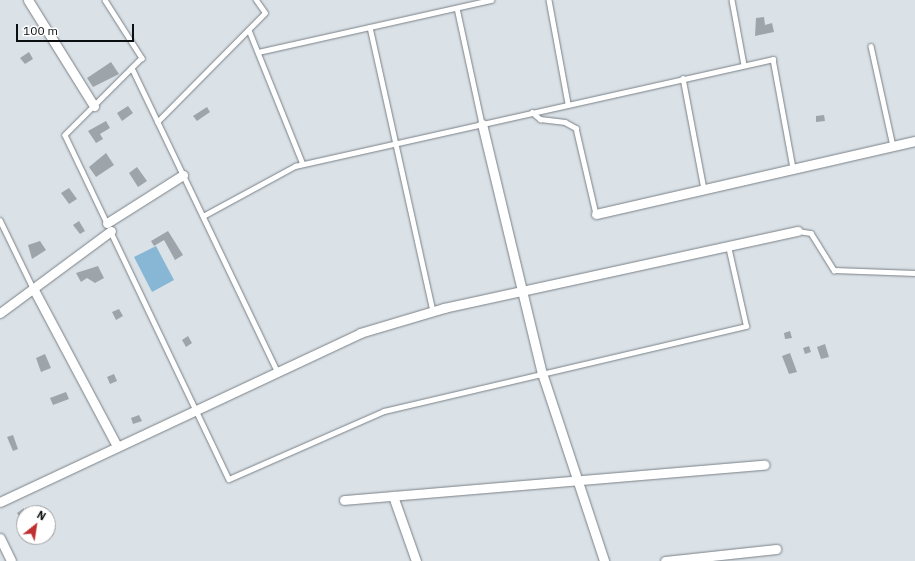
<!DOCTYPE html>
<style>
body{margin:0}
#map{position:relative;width:915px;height:561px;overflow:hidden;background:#dae1e7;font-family:"IBM Plex Sans",sans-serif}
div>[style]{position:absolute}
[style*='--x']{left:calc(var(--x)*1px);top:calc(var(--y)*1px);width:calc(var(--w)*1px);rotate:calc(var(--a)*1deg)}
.green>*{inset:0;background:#88b7d5}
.building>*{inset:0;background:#9ea5aa}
.roads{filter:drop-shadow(0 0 1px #7a8186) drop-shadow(0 0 1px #7a8186)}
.service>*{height:4.5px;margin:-2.25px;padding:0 2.25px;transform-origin:2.25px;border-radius:2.25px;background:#fff}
.minor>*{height:9px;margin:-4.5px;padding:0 4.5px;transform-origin:4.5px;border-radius:4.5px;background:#fff}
span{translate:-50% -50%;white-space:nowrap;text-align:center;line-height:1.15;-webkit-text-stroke:4px #fff;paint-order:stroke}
.north{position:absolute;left:16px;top:505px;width:40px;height:40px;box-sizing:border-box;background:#fff;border:1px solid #9e9f9f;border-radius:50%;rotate:30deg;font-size:11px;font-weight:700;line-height:16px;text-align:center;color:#0c0f10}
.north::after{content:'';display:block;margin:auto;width:14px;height:18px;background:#bf302f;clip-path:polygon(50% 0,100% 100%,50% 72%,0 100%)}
.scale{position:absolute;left:16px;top:24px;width:118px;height:18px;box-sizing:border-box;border:2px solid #0c0f10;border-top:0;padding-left:5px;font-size:12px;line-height:14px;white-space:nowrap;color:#0c0f10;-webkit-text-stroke:3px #fff;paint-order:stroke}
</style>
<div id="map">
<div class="green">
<div style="clip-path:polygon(156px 246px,174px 280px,152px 292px,134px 257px)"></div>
</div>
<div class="building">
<div style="clip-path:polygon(764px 17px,765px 25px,772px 23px,774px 32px,755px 36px,756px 18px)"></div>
<div style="clip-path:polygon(29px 52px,33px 59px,25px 64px,20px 58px)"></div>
<div style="clip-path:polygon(111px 62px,119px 74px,93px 87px,87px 78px)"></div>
<div style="clip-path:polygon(128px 106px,133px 113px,122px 121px,117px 113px)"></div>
<div style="clip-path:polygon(207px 107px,210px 112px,197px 121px,193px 116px)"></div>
<div style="clip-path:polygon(824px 115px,825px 121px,816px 122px,816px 116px)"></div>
<div style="clip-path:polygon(106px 121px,110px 128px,100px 134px,103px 139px,96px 143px,88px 131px)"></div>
<div style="clip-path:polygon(106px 153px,114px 165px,96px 177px,89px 167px)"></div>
<div style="clip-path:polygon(137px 167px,147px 181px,138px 187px,129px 173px)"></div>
<div style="clip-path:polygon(69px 188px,77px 199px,69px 204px,61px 193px)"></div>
<div style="clip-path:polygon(79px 221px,85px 231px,80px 234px,73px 225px)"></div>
<div style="clip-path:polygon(168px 231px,183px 255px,175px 260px,164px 240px,154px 246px,151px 241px)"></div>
<div style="clip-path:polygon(40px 241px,46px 250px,32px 259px,28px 245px)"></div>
<div style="clip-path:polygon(98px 266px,104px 278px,95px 283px,87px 278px,81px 282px,76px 273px)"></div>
<div style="clip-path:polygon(119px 309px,123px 316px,116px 320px,112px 312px)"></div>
<div style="clip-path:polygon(790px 331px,792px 338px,785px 339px,784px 333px)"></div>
<div style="clip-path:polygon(188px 336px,192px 343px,186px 347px,182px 340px)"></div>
<div style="clip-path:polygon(825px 344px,829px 357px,821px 359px,817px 347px)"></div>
<div style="clip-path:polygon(809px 346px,811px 352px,805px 354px,803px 348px)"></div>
<div style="clip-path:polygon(790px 353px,797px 372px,789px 374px,782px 356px)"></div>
<div style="clip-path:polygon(45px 354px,51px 368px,41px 372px,36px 358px)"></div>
<div style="clip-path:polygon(114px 374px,117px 381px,110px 384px,107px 377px)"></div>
<div style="clip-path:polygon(66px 392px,69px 399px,53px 405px,50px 398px)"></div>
<div style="clip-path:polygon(139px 415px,142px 421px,133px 424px,131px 418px)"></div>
<div style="clip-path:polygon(13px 435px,18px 449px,13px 451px,7px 437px)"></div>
<div style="clip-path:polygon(24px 508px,24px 524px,17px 513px)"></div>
</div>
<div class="roads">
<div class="service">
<div style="--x:105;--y:0;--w:69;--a:57.5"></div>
<div style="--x:142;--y:58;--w:109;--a:135"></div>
<div style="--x:65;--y:135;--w:98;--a:64.5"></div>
<div style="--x:549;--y:0;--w:106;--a:79.6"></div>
<div style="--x:732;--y:0;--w:66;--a:79.5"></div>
<div style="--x:457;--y:8;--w:119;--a:77.8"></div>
<div style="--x:370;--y:27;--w:291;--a:77.5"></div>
<div style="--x:249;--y:30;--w:144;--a:68.1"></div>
<div style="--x:871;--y:46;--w:102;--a:77.6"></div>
<div style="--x:258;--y:52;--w:239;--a:-12.6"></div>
<div style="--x:132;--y:68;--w:335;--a:64.4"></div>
<div style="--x:683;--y:78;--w:113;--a:79.3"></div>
<div style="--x:532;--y:112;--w:11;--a:41"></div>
<div style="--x:540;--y:119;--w:25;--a:7"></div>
<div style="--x:565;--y:122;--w:13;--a:29"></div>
<div style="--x:576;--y:128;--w:88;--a:76.9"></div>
<div style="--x:157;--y:122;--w:153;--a:-45.3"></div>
<div style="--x:265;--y:13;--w:16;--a:-125"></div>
<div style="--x:203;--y:216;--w:105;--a:-28.5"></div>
<div style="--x:295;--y:166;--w:490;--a:-12.6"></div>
<div style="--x:773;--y:59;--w:111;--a:79.6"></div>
<div style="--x:0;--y:220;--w:76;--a:64.1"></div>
<div style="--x:110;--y:230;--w:276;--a:64.5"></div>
<div style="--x:229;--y:479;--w:169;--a:-23.7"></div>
<div style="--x:384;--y:411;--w:372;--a:-13.2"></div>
<div style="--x:746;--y:326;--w:82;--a:-102.7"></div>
<div style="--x:798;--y:231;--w:13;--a:9"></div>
<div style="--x:811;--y:233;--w:44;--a:58.1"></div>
<div style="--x:834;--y:270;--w:81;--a:2.1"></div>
</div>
<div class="minor">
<div style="--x:28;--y:0;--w:125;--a:58.1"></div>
<div style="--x:482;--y:124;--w:256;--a:76.5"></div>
<div style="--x:542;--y:373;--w:198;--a:71.7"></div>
<div style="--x:596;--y:214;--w:327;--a:-12.9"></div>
<div style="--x:107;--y:223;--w:90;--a:-32.3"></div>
<div style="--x:33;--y:288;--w:179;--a:62"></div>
<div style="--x:0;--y:313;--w:138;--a:-36.5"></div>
<div style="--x:393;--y:496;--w:69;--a:70.5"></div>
<div style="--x:344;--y:500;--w:422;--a:-4.8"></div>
<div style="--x:0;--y:502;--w:398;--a:-25.1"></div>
<div style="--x:360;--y:333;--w:88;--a:-16.6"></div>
<div style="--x:444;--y:308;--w:362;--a:-12.3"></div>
<div style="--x:0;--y:538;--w:25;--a:64"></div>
<div style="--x:665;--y:561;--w:112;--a:-6.2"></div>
</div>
</div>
<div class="north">N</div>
<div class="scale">100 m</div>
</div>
